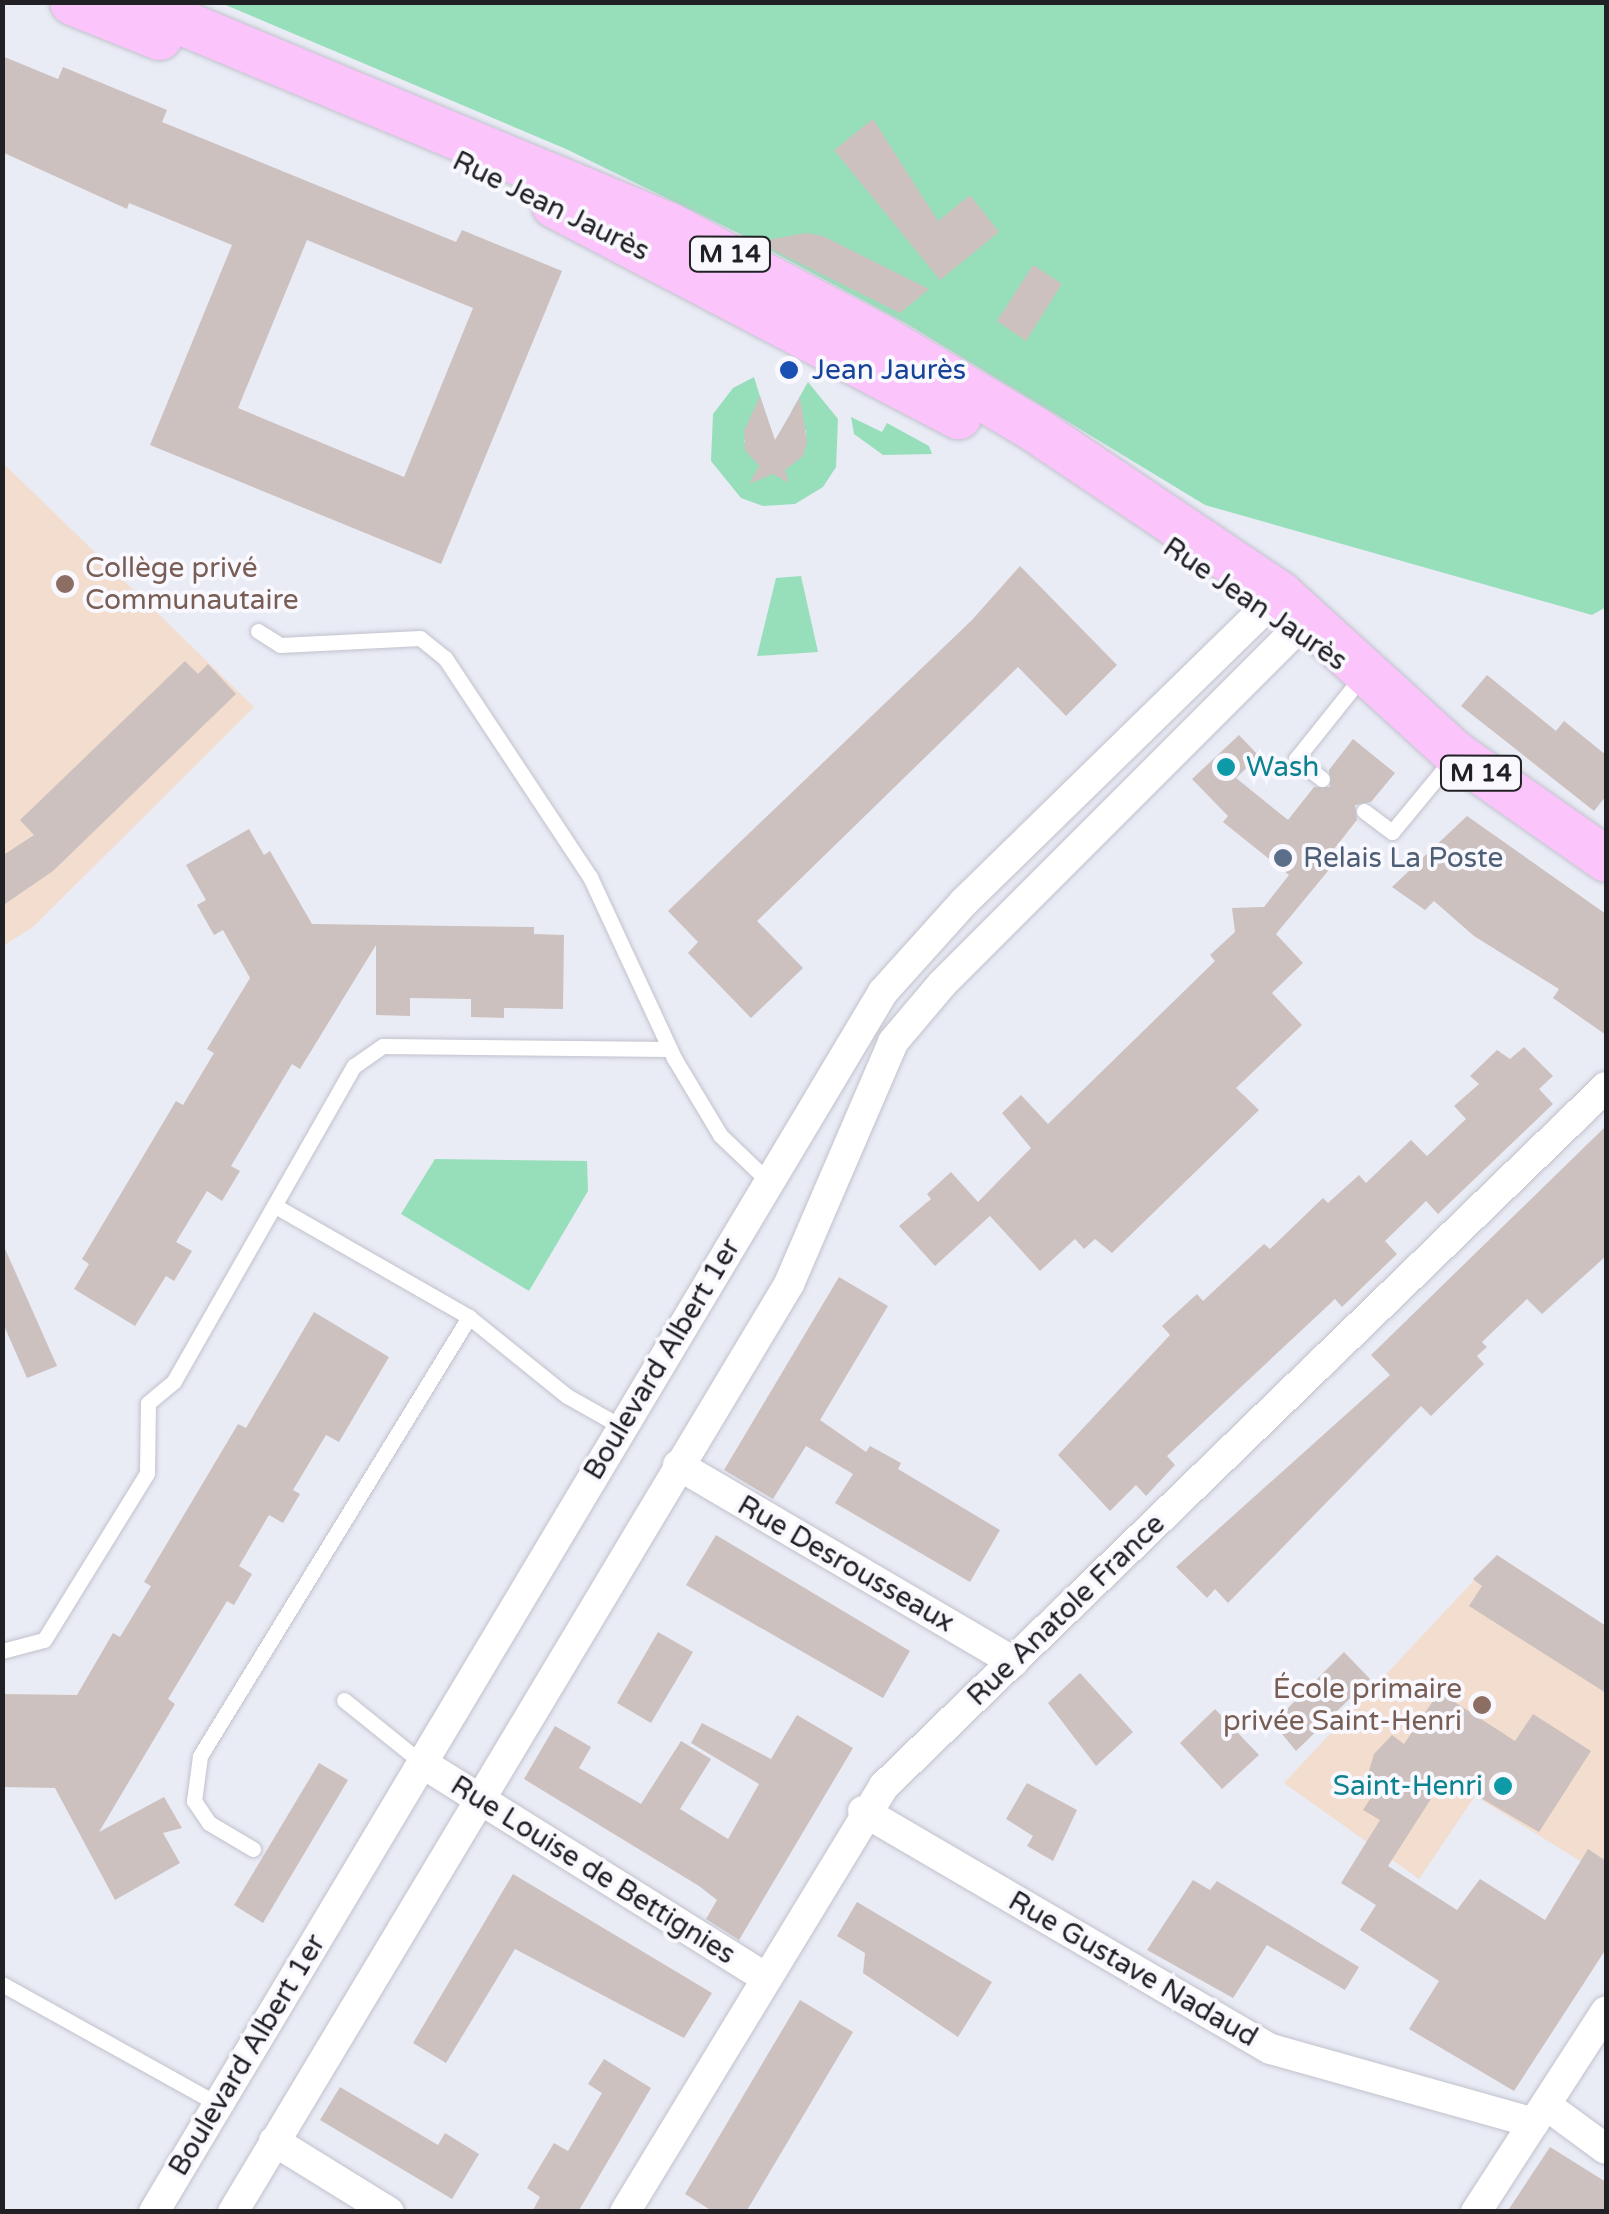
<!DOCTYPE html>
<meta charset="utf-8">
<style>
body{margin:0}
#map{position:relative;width:1609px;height:2214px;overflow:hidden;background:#e9ebf5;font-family:"Varela Round",sans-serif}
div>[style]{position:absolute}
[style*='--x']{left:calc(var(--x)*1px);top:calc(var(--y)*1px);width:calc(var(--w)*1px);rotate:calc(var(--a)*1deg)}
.education>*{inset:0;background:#f2ddcf}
.green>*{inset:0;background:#97dfbb}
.building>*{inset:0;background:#ccc1be}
.roads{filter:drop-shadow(0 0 2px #c1c2cc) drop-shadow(0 0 2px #c1c2cc)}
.service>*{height:15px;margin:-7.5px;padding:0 7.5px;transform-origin:7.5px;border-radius:7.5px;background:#fff}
.minor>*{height:30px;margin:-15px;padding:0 15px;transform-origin:15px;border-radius:15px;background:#fff}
.primary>*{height:45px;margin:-22.5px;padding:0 22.5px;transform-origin:22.5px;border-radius:22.5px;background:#fbc4fb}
.dots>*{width:28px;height:28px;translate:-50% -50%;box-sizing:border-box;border:5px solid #f8f8fe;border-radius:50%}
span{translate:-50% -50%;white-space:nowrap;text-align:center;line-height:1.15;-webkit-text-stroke:8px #f8f8fe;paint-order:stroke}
.shield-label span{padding:2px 8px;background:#f8f8fe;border:2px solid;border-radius:8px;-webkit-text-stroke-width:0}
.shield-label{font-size:25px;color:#212125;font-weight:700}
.street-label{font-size:28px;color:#212125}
.transit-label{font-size:28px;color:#164399}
.left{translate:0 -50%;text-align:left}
.education-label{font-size:28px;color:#785e54}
.right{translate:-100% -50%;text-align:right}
.culture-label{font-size:28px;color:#0d838f}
.service-label{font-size:28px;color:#4e5e75}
.frame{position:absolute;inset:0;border:5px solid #212125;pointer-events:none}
</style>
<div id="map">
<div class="education">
<div style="clip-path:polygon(2px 462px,254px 707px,33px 927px,3px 946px)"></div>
<div style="clip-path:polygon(1495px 1558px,1606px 1627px,1606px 1877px,1475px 1796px,1419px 1879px,1284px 1783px)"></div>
</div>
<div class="green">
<div style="clip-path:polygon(221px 3px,1606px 3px,1606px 607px,1592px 615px,1205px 505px,907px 324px,736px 232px,566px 149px)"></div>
<div style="clip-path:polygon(754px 377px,764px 409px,744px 441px,762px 468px,783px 470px,803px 456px,806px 431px,791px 412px,808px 382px,838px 419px,836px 467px,823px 487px,795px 504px,763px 506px,741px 498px,711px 461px,713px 414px,733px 388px)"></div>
<div style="clip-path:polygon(851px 417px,882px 432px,887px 423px,929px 446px,932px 454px,883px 455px,854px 434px)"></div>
<div style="clip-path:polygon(801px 576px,818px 652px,757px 656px,776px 578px)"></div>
<div style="clip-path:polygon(435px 1159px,587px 1161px,588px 1191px,529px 1291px,401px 1214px)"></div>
</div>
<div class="building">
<div style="clip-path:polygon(evenodd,2px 56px,58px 79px,63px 67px,167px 110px,162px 122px,456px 242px,462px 230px,562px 271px,441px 564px,150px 445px,232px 245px,129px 203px,127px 209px,2px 152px,2px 56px,307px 240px,473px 308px,404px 477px,238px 408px,307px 240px)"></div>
<div style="clip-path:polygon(873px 119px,938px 221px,970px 195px,999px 232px,940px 280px,834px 150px)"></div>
<div style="clip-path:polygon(806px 233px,823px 236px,929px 289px,900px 313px,757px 242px)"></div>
<div style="clip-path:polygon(1033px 265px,1062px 284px,1026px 341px,997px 321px)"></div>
<div style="clip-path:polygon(760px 396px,775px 440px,800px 397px,807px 442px,803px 456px,785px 470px,789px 483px,773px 474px,749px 484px,759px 466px,745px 450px,744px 431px)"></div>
<div style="clip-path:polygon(1020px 566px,1117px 665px,1066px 716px,1018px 667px,757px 921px,803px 968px,751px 1018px,688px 953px,698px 942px,668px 911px,972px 620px)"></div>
<div style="clip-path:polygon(185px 661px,198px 674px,208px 664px,236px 694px,53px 871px,2px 906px,2px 856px,34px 835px,20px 820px)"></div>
<div style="clip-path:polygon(1487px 675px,1556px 731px,1564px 721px,1606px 755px,1606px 796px,1594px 811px,1461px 706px)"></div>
<div style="clip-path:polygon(1239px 735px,1259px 756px,1236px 778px,1288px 820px,1314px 787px,1330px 787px,1329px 770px,1353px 739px,1395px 773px,1371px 802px,1355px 805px,1357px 820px,1330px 854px,1337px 860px,1276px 934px,1303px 963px,1272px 993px,1302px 1025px,1236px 1088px,1259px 1110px,1112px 1253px,1095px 1239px,1084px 1249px,1075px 1239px,1040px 1271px,990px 1216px,935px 1266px,899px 1226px,931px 1199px,927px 1194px,951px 1172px,978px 1202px,1031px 1148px,1002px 1113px,1021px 1095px,1048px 1124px,1215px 961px,1210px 955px,1235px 932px,1232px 908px,1264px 907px,1289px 875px,1223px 822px,1228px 816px,1192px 779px)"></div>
<div style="clip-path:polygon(1467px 816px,1606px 914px,1606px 1035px,1553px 998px,1559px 989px,1474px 936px,1434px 901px,1425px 910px,1392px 887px)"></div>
<div style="clip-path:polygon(249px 829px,264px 855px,270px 851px,312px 924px,534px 927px,534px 934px,564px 935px,563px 1009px,504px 1008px,504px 1018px,471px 1017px,471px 999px,410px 998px,410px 1016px,376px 1015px,376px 945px,300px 1069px,292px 1064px,231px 1166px,240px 1171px,222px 1201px,207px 1191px,176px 1242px,192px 1251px,174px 1281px,166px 1276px,135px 1326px,74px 1289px,89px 1264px,82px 1259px,176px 1101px,183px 1105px,214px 1053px,207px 1049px,250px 978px,223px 930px,214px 935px,197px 905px,206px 900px,186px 865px)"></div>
<div style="clip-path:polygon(1524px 1047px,1553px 1076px,1539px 1089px,1553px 1104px,1438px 1214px,1426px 1201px,1385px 1241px,1397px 1254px,1342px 1307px,1335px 1299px,1167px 1456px,1175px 1465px,1146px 1496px,1136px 1485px,1110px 1511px,1058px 1455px,1170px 1335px,1162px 1326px,1197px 1294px,1203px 1301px,1264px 1244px,1270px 1249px,1323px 1198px,1328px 1203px,1359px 1175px,1366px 1183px,1411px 1140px,1427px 1156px,1466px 1119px,1454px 1106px,1479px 1084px,1470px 1076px,1497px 1050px,1510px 1059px)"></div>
<div style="clip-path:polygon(1606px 1126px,1606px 1256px,1542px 1314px,1527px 1299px,1482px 1342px,1487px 1347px,1477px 1356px,1484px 1364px,1431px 1416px,1421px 1406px,1228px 1603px,1215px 1589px,1207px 1598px,1176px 1567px,1390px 1375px,1371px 1355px)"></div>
<div style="clip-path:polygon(2px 1242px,57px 1366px,27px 1378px,2px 1321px)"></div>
<div style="clip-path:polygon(839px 1277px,888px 1306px,820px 1420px,866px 1452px,870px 1446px,901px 1463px,898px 1469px,1000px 1530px,970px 1582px,835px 1503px,853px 1474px,806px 1446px,773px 1499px,724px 1470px)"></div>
<div style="clip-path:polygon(314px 1312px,389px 1357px,339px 1442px,326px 1435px,293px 1490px,300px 1494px,283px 1523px,269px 1515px,239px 1566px,252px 1574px,234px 1605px,227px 1601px,168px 1699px,175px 1704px,99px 1832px,164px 1797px,182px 1828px,163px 1833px,180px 1863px,115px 1900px,55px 1788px,2px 1787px,2px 1694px,77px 1695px,113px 1633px,120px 1637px,151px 1586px,144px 1582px,238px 1424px,246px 1428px)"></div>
<div style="clip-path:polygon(716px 1535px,910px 1651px,883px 1698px,686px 1585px)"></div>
<div style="clip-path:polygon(1497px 1555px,1606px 1626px,1606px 1693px,1469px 1606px,1482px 1586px,1473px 1579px)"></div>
<div style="clip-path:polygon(658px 1632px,693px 1652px,651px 1723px,617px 1703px)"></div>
<div style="clip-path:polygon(1344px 1652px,1370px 1679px,1296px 1751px,1273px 1723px)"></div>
<div style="clip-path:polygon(1080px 1673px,1133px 1732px,1096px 1766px,1048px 1703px)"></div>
<div style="clip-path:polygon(1439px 1692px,1515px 1741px,1533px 1714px,1591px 1751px,1539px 1832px,1445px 1777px,1388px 1866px,1457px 1910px,1480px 1879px,1545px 1920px,1588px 1849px,1606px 1861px,1606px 1949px,1514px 2091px,1409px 2029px,1439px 1981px,1360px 1930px,1376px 1905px,1341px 1883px,1380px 1820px,1363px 1810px,1381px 1782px,1368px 1774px,1374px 1754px,1392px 1735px,1404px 1744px)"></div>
<div style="clip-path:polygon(1215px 1709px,1259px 1755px,1222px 1789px,1180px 1743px)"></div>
<div style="clip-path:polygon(797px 1715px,853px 1748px,739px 1940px,706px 1919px,717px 1900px,699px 1886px,524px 1779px,555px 1726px,591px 1747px,579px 1768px,641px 1804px,681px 1741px,711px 1759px,680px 1809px,728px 1839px,759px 1784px,691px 1743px,702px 1723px,771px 1759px)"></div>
<div style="clip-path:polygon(319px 1763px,348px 1780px,263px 1923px,234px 1905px)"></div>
<div style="clip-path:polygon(1027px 1783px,1077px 1810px,1053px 1861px,1027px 1846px,1033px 1836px,1006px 1819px)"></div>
<div style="clip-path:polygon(513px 1874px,712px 1993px,684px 2038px,515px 1949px,446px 2063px,413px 2043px)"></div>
<div style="clip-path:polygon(1193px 1880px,1210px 1890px,1217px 1881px,1359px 1967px,1345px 1990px,1267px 1945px,1233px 1998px,1147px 1950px)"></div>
<div style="clip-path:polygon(857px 1902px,992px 1982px,958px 2037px,863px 1973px,865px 1953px,837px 1936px)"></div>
<div style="clip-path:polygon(800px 2000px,853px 2032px,746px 2212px,714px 2212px,685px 2194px)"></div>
<div style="clip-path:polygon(604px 2059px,651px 2088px,578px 2212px,532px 2212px,540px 2197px,527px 2188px,554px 2143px,568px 2151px,602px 2093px,588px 2084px)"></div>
<div style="clip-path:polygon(340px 2087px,438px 2145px,445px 2133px,479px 2154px,452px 2199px,320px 2120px)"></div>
<div style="clip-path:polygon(1550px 2147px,1606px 2182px,1606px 2212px,1507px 2212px)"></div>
</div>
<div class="roads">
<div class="service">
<div style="--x:258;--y:631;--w:26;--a:32"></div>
<div style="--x:280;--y:645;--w:140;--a:-2.9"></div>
<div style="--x:420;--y:638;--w:32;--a:39"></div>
<div style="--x:445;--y:658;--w:263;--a:56.5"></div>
<div style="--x:590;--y:877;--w:200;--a:65.1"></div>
<div style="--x:674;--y:1058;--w:90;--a:59.1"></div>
<div style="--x:720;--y:1135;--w:66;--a:43.8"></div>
<div style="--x:1322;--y:779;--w:33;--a:-142"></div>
<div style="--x:1296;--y:759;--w:107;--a:-51.4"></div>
<div style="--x:1364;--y:811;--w:35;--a:37"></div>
<div style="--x:1392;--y:832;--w:96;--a:-50.5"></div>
<div style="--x:277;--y:1207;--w:221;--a:29.8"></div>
<div style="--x:2;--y:1651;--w:43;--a:-14.7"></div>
<div style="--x:44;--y:1640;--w:196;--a:-58.3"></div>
<div style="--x:147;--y:1473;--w:70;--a:-89.2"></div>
<div style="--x:148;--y:1403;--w:34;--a:-40"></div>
<div style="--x:174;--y:1381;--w:363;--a:-60.3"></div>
<div style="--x:354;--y:1066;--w:35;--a:-35"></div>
<div style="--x:383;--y:1046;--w:286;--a:0.6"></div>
<div style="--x:344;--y:1700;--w:100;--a:38.9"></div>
<div style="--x:253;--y:1849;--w:51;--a:-149.4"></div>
<div style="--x:209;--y:1823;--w:27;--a:-124"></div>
<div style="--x:194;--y:1801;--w:45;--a:-82.4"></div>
<div style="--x:200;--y:1756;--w:515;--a:-58.5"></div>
<div style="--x:469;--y:1317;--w:126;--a:38.9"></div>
<div style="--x:567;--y:1396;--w:63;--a:29.4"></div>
<div style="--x:2;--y:1984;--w:247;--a:29.1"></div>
</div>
<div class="minor">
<div style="--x:678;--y:1465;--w:389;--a:30.4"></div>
<div style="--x:422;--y:1763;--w:403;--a:32"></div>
<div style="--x:863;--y:1811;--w:472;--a:30.3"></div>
<div style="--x:1271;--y:2049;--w:273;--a:15.7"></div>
<div style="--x:1546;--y:2105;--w:74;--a:36.3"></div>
<div style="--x:274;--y:2141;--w:135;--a:31.7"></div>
<div style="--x:154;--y:2212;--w:1421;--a:-59.14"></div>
<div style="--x:883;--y:992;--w:121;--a:-48"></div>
<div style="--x:964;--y:902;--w:441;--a:-44.3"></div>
<div style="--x:233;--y:2212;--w:1082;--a:-59.07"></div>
<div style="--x:789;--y:1284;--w:263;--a:-66.7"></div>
<div style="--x:893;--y:1042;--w:76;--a:-49.8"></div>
<div style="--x:942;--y:984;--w:519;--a:-45"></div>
<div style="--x:625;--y:2212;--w:499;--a:-58.7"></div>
<div style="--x:884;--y:1786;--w:1005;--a:-44.07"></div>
<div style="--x:1476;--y:2212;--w:239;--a:-57.1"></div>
</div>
<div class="primary">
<div style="--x:72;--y:2;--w:94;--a:21.9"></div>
<div style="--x:133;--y:2;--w:581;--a:22.59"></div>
<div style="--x:669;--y:225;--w:238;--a:27.9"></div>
<div style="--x:879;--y:336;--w:183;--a:30.9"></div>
<div style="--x:1036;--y:430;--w:294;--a:33.9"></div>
<div style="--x:1280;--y:594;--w:238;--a:42.3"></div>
<div style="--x:1456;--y:754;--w:183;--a:35"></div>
<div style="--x:554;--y:205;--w:456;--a:27.6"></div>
</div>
</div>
<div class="dots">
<div style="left:789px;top:370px;background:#1a4fb4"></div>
<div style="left:65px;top:584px;background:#8d6e63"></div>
<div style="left:1226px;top:767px;background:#0f9aa8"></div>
<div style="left:1283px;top:858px;background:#5c6f8a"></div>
<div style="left:1482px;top:1705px;background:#8d6e63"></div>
<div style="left:1503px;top:1786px;background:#0f9aa8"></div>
</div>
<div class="shield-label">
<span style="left:730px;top:254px">M 14</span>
<span style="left:1481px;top:773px">M 14</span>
</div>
<div class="street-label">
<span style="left:551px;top:206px;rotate:26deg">Rue Jean Jaurès</span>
<span style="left:1255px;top:604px;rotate:34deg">Rue Jean Jaurès</span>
<span style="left:662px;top:1359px;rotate:-59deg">Boulevard Albert 1er</span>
<span style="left:846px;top:1564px;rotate:30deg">Rue Desrousseaux</span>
<span style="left:1066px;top:1610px;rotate:-44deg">Rue Anatole France</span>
<span style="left:593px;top:1870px;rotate:32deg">Rue Louise de Bettignies</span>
<span style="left:1133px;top:1969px;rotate:30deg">Rue Gustave Nadaud</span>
<span style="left:247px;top:2055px;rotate:-59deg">Boulevard Albert 1er</span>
</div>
<div class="transit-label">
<span class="left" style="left:812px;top:370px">Jean Jaurès</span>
</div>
<div class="education-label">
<span class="left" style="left:85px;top:584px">Collège privé<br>Communautaire</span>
<span class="right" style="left:1462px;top:1705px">École primaire<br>privée Saint-Henri</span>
</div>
<div class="culture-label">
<span class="left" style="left:1246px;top:767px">Wash</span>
<span class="right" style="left:1483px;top:1786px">Saint-Henri</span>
</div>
<div class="service-label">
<span class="left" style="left:1303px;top:858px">Relais La Poste</span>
</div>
<div class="frame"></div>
</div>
